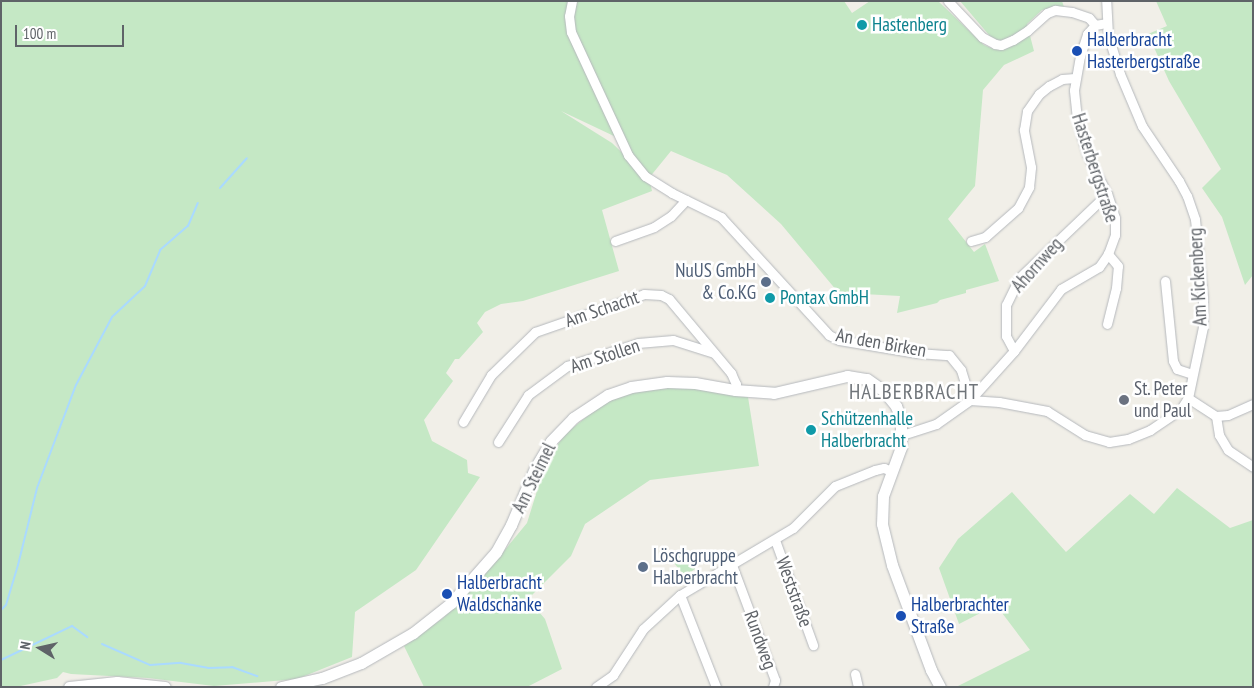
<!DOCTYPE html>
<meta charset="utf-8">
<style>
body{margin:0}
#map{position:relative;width:1254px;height:688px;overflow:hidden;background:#f1efe8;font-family:"PT Sans Narrow",sans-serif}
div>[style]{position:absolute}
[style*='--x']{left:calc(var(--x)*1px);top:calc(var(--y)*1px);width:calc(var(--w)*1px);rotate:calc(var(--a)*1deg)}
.green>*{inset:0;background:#c5e8c5}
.stream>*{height:2px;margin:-1px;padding:0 1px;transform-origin:1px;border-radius:1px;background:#aadaff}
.roads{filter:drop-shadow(0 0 1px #b5b8bc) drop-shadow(0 0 1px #b5b8bc)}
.street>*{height:9px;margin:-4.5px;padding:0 4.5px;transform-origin:4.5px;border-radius:4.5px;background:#fff}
.secondary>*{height:11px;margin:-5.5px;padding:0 5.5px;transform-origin:5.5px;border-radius:5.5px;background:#fff}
.dots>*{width:14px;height:14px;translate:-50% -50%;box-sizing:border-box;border:2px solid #fff;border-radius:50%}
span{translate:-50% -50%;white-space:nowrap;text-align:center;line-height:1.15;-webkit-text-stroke:5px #fff;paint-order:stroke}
.culture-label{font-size:19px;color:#0d838f}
.left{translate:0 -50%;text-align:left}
.transit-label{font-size:19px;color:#164399}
.street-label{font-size:19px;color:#5f6368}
.service-label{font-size:19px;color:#4e5e75}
.right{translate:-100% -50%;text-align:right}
.worship-label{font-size:19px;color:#5b616d}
.quarter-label{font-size:21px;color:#70757a;letter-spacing:1px}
.frame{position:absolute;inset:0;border:2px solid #5f6368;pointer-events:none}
.north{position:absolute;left:15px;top:623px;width:50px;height:50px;-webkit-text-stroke:4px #fff;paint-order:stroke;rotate:280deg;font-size:14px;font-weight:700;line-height:20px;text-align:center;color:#5f6368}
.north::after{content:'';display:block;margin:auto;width:18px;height:22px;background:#5f6368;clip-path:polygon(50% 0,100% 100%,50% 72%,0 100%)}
.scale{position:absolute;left:15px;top:25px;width:109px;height:22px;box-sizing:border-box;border:2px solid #5f6368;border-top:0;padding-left:6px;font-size:15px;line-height:18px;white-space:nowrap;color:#5f6368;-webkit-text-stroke:4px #fff;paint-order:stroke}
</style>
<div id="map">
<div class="green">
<div style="clip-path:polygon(evenodd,1px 1px,844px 1px,852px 13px,870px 1px,938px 1px,984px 45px,996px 50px,989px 35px,960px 1px,1062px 1px,1064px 7px,1042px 10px,1027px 24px,1034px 51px,1004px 65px,983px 90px,975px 186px,948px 219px,974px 252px,985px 244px,999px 281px,966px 290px,966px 293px,940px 300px,937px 303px,897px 313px,900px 296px,863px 294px,860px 307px,855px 306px,837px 291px,781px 224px,727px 175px,671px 151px,649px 178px,652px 191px,602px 210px,619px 271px,523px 301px,501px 304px,485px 312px,477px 323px,483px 332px,459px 359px,455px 359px,446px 373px,453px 381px,424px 420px,432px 441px,467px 460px,468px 473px,480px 477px,416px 570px,355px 612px,352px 657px,297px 679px,214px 686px,148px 678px,71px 674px,63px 672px,57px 678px,16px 687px,1px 687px,1px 1px,561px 111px,616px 137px,636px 166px,612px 143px,561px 111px)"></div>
<div style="clip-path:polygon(1156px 1px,1253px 1px,1253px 275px,1245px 285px,1222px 217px,1202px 188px,1221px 169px,1169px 81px,1148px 34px,1167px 26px)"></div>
<div style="clip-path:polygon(676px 387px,695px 387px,748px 397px,759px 466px,650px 480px,585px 524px,571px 556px,528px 599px,545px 619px,562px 669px,527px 687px,424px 687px,404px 646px,443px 618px,485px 574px,527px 523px,546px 462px,565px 434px,595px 410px,622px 394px)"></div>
<div style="clip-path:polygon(1177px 488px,1230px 528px,1253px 520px,1253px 687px,956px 687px,1030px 650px,996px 605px,959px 624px,939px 568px,958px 539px,1012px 492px,1066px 552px,1130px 494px,1154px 514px)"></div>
<div style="clip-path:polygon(683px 551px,696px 568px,685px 577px,671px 559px)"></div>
</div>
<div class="stream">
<div style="--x:220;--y:188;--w:40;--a:-48"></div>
<div style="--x:1;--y:610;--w:7;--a:-45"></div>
<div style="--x:6;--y:605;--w:42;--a:-73.3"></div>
<div style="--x:18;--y:565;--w:79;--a:-76.1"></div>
<div style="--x:37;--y:488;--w:110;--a:-69.3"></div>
<div style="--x:76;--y:385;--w:77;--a:-62.1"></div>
<div style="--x:112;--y:317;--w:45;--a:-43.2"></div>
<div style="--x:145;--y:286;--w:39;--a:-67"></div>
<div style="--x:160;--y:250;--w:37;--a:-41"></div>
<div style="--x:188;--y:226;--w:25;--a:-67"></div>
<div style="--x:102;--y:644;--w:52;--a:23.6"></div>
<div style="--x:150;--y:665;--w:31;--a:-4"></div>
<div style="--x:181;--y:663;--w:27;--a:10"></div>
<div style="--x:208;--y:668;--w:24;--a:-2"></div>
<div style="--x:232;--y:667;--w:27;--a:20"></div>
<div style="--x:1;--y:660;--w:79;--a:-25.6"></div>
<div style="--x:72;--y:626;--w:19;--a:36"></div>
</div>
<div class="roads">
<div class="street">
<div style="--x:572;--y:1;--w:15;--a:101"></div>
<div style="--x:569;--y:16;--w:16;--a:83"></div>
<div style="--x:571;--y:32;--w:136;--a:65.1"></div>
<div style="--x:628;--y:155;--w:27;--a:51"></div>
<div style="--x:645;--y:176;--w:32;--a:32"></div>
<div style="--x:672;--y:193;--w:55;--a:26.1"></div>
<div style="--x:721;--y:217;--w:160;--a:47.5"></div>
<div style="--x:829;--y:335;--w:11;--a:27"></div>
<div style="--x:839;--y:340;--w:79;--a:9.5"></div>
<div style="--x:917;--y:353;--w:32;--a:4"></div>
<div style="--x:949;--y:355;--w:19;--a:51"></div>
<div style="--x:961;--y:370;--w:31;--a:73"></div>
<div style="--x:948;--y:1;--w:50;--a:46.6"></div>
<div style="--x:982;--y:37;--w:15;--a:28"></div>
<div style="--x:995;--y:44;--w:6;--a:9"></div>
<div style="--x:1001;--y:45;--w:13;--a:-23"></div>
<div style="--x:1013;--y:40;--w:17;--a:-33"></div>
<div style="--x:1027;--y:31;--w:27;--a:-42"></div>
<div style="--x:1047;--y:13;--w:9;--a:-21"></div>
<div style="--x:1055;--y:10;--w:17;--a:7"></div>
<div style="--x:1072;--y:12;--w:18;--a:19"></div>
<div style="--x:1089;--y:18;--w:9;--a:49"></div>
<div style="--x:615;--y:241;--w:41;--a:-19.7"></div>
<div style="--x:654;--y:227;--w:20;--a:-33"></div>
<div style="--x:671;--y:216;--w:22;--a:-47"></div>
<div style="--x:971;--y:241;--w:15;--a:-16"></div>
<div style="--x:985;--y:237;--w:44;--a:-41.3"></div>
<div style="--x:1018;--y:208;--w:24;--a:-62"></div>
<div style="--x:1029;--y:187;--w:20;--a:-84"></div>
<div style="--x:1031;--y:167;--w:38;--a:-101"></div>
<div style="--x:1024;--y:130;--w:19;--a:-81"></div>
<div style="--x:1027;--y:111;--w:21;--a:-55"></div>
<div style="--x:1039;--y:94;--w:13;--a:-39"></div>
<div style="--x:1049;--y:86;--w:15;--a:-28"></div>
<div style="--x:1062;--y:79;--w:13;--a:-4"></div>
<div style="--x:1165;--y:281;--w:80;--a:84.3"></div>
<div style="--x:1173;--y:361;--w:9;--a:63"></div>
<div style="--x:1177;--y:369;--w:16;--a:18"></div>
<div style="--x:1107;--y:324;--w:37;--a:-76"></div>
<div style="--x:1116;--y:288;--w:22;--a:-85"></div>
<div style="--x:1118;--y:266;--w:16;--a:-130"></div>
<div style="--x:1014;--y:351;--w:17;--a:-118"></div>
<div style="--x:1006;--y:336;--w:31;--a:-90"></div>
<div style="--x:1006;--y:305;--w:30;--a:-64"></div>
<div style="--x:1019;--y:278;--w:122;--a:-43.7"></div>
<div style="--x:1188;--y:398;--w:33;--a:33"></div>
<div style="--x:1216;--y:416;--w:12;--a:-5"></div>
<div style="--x:1228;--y:415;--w:27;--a:-24"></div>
<div style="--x:970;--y:400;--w:29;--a:4"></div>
<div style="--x:999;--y:402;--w:49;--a:10.6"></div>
<div style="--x:1047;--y:411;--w:45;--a:32.3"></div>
<div style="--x:1085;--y:435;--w:25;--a:16"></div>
<div style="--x:1109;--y:442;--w:19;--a:-9"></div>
<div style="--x:1128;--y:439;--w:24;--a:-22"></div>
<div style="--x:1150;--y:430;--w:37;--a:-34"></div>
<div style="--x:1181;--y:409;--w:13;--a:-58"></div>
<div style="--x:1188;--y:398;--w:73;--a:-78.1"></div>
<div style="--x:1203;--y:327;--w:29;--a:-90"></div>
<div style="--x:1203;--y:298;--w:79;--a:-95.8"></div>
<div style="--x:1195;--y:219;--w:24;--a:-109"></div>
<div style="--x:1187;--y:196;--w:17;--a:-118"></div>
<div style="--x:1179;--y:181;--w:66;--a:-123.9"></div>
<div style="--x:1142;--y:126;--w:56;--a:-112.9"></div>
<div style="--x:1120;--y:74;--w:41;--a:-107.1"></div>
<div style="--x:1108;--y:35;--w:34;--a:-93"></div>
<div style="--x:1216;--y:416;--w:19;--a:81"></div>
<div style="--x:1219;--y:435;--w:17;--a:59"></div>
<div style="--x:1228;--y:450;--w:30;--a:34"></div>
<div style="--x:463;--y:422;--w:55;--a:-59.2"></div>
<div style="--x:491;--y:375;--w:62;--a:-44.3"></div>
<div style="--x:535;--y:332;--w:115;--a:-19.2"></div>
<div style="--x:644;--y:294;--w:17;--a:3"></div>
<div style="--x:661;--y:295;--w:9;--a:27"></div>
<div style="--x:669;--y:299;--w:97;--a:50"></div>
<div style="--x:731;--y:373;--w:12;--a:66"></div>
<div style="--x:736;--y:384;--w:6;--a:99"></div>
<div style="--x:902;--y:435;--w:36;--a:-18"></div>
<div style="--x:936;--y:424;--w:42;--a:-35.2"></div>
<div style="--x:970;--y:400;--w:66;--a:-48.1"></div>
<div style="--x:1014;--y:351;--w:78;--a:-52.8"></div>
<div style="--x:1061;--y:289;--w:44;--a:-30.1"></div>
<div style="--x:1099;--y:267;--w:16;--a:-55"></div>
<div style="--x:1108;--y:254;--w:20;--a:-70"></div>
<div style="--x:1115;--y:235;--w:17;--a:-90"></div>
<div style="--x:1115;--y:218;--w:25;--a:-108"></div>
<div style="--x:1107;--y:194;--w:45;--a:-116.6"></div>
<div style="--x:1087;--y:154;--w:36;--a:-106"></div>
<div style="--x:1077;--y:119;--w:29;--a:-96"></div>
<div style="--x:1074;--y:90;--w:35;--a:-80"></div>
<div style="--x:1080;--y:56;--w:23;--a:-72"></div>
<div style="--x:1087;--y:34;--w:12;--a:-48"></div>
<div style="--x:1095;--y:25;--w:11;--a:-10"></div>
<div style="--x:498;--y:442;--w:56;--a:-57.4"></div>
<div style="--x:528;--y:395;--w:49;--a:-36.6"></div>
<div style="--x:567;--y:366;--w:75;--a:-17.9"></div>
<div style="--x:638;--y:343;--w:35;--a:-5"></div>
<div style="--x:673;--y:340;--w:43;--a:17.6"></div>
<div style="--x:775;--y:540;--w:112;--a:70.1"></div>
<div style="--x:732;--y:565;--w:123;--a:69.5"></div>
<div style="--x:775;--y:680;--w:7;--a:106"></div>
<div style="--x:680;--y:595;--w:99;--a:68.6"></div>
<div style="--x:855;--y:674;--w:13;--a:77"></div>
<div style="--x:596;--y:687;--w:21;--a:-35"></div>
<div style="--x:613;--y:675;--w:55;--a:-56.9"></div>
<div style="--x:643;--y:629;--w:50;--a:-42.6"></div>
<div style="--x:680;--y:595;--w:131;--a:-30.7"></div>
<div style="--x:793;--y:528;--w:59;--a:-45"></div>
<div style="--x:835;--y:486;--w:43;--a:-21.8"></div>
<div style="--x:875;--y:470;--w:9;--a:-13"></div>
<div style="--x:884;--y:468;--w:8;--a:23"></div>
</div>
<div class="secondary">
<div style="--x:69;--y:687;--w:48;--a:-5.9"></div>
<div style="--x:117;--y:682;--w:48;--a:5.9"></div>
<div style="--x:281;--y:687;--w:42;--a:-12.4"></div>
<div style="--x:322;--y:678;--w:42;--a:-21"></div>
<div style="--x:361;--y:663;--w:60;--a:-30"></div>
<div style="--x:413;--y:633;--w:48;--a:-38.3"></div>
<div style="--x:451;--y:603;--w:68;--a:-48.6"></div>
<div style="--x:496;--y:552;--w:31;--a:-61"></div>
<div style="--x:511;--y:525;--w:62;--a:-67.2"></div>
<div style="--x:535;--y:468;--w:31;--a:-59"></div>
<div style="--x:551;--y:441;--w:32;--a:-46"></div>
<div style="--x:573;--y:418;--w:42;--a:-33.3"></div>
<div style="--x:608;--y:395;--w:24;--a:-19"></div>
<div style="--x:631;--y:387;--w:36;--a:-8"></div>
<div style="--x:667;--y:382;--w:28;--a:2"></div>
<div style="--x:695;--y:383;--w:41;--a:9.9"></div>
<div style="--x:735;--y:390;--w:39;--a:4"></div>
<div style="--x:774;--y:393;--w:75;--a:-13.1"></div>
<div style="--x:847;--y:376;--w:20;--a:9"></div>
<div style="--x:867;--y:379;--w:19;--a:35"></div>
<div style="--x:883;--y:390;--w:21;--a:51"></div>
<div style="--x:896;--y:406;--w:15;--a:70"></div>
<div style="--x:901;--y:420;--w:27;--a:90"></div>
<div style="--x:901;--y:447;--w:52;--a:110.2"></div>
<div style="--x:883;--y:496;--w:28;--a:92"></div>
<div style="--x:882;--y:524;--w:42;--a:76.3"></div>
<div style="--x:892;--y:565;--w:112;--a:69.6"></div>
<div style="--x:931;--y:670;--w:19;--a:62"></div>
</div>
</div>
<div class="dots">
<div style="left:862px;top:25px;background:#0f9aa8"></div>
<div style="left:1077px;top:51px;background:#1a4fb4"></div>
<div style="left:766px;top:282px;background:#5c6f8a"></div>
<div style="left:770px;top:298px;background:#0f9aa8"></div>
<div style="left:1124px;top:400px;background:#6b7280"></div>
<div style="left:811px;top:430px;background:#0f9aa8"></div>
<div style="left:643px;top:567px;background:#5c6f8a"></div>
<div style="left:447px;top:594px;background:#1a4fb4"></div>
<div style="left:901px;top:616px;background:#1a4fb4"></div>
</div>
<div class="culture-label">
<span class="left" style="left:872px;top:25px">Hastenberg</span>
<span class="left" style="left:780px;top:298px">Pontax GmbH</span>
<span class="left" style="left:821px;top:430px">Schützenhalle<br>Halberbracht</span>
</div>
<div class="transit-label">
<span class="left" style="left:1087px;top:51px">Halberbracht<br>Hasterbergstraße</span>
<span class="left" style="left:457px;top:594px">Halberbracht<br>Waldschänke</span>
<span class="left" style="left:911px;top:616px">Halberbrachter<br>Straße</span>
</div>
<div class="street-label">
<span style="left:1095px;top:168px;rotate:72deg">Hasterbergstraße</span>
<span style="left:1037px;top:265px;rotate:-48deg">Ahornweg</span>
<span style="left:1198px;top:277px;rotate:-93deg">Am Kickenberg</span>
<span style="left:602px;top:309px;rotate:-19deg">Am Schacht</span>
<span style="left:881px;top:343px;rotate:10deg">An den Birken</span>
<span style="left:605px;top:356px;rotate:-18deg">Am Stollen</span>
<span style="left:534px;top:478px;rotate:-64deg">Am Steimel</span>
<span style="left:794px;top:592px;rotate:70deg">Weststraße</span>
<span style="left:760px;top:640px;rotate:70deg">Rundweg</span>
</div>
<div class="service-label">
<span class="right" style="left:756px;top:282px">NuUS GmbH<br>&amp; Co.KG</span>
<span class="left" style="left:653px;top:567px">Löschgruppe<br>Halberbracht</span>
</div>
<div class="worship-label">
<span class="left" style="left:1134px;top:400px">St. Peter<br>und Paul</span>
</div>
<div class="quarter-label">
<span style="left:914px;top:392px">HALBERBRACHT</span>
</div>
<div class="frame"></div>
<div class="north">N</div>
<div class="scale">100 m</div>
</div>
